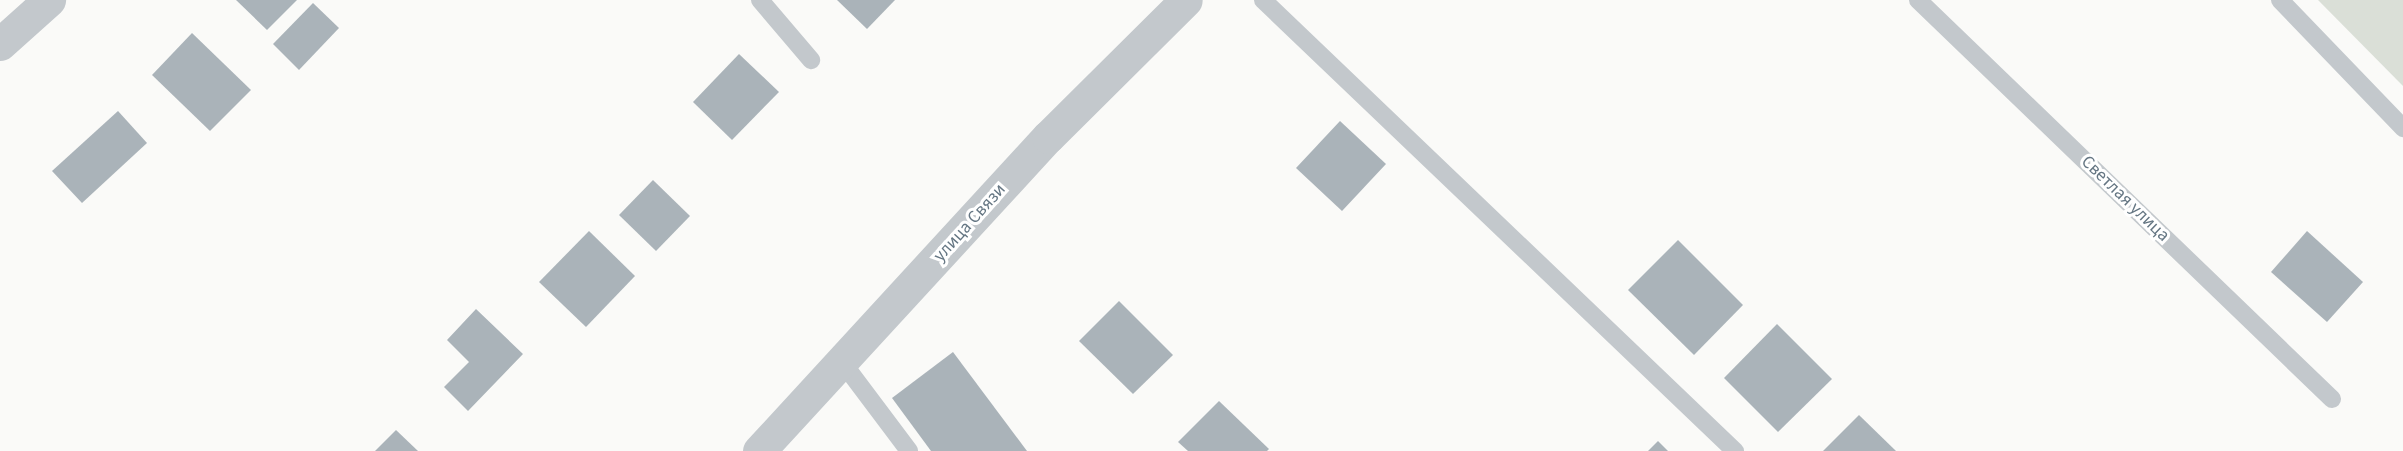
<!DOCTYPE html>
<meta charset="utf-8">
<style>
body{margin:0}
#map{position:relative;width:2403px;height:451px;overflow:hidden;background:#fafaf8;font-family:"Source Sans 3",sans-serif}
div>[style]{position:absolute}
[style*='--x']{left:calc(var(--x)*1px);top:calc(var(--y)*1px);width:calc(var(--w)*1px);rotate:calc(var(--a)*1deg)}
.green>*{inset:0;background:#dadfd7}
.building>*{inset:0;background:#aab3b9}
.service>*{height:18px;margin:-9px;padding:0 9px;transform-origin:9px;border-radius:9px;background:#c3c8cc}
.minor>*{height:33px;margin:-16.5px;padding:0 16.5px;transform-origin:16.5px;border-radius:16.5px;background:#c3c8cc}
span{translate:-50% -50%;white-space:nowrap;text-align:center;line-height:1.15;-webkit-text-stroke:6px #fff;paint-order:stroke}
.street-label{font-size:18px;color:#657683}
</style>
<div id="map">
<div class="green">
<div style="clip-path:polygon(2318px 0,2403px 0,2403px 86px)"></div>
</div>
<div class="building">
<div style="clip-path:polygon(236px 0,297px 0,267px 30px)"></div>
<div style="clip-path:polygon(837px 0,895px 0,867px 29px)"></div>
<div style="clip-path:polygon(313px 3px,339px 28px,299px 70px,273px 44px)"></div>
<div style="clip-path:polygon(192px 33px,251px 90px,210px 131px,152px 75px)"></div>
<div style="clip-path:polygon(739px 54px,779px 92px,732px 140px,693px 102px)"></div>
<div style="clip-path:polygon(118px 111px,147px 143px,82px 203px,52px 171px)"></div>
<div style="clip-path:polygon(1340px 121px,1386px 164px,1342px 211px,1296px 168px)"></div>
<div style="clip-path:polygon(653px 180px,690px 216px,656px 251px,619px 215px)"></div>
<div style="clip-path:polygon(589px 231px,635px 276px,586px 327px,539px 282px)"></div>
<div style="clip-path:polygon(2307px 231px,2363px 282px,2327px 322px,2271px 272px)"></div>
<div style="clip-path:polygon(1678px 240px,1743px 305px,1694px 355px,1628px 290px)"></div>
<div style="clip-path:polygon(1119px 301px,1173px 355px,1133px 394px,1079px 341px)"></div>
<div style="clip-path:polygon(476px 309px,523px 354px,468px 411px,444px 387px,469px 362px,447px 340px)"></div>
<div style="clip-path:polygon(1777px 324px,1832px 379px,1778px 432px,1724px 378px)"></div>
<div style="clip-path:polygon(953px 352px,1027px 451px,931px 451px,892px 398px)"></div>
<div style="clip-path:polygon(1219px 401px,1269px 449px,1267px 451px,1188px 451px,1178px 442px)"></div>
<div style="clip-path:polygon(1859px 415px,1896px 451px,1823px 451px)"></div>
<div style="clip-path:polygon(396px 430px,418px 451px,375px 451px)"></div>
<div style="clip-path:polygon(1658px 441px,1668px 451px,1648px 451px)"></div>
</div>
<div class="service">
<div style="--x:760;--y:0;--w:79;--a:49.6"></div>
<div style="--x:1263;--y:0;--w:653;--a:43.7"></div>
<div style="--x:1918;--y:0;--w:575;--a:43.94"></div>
<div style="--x:2280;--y:0;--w:178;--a:46.1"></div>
<div style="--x:843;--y:363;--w:110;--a:53.1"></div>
</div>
<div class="minor">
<div style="--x:0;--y:44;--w:66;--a:-41.9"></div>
<div style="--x:759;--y:451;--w:427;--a:-47.4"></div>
<div style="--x:1048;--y:137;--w:194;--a:-44.8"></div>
</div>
<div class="street-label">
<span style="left:2125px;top:199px;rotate:44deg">Светлая улица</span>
<span style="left:970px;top:223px;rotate:-48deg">улица Связи</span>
</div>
</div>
